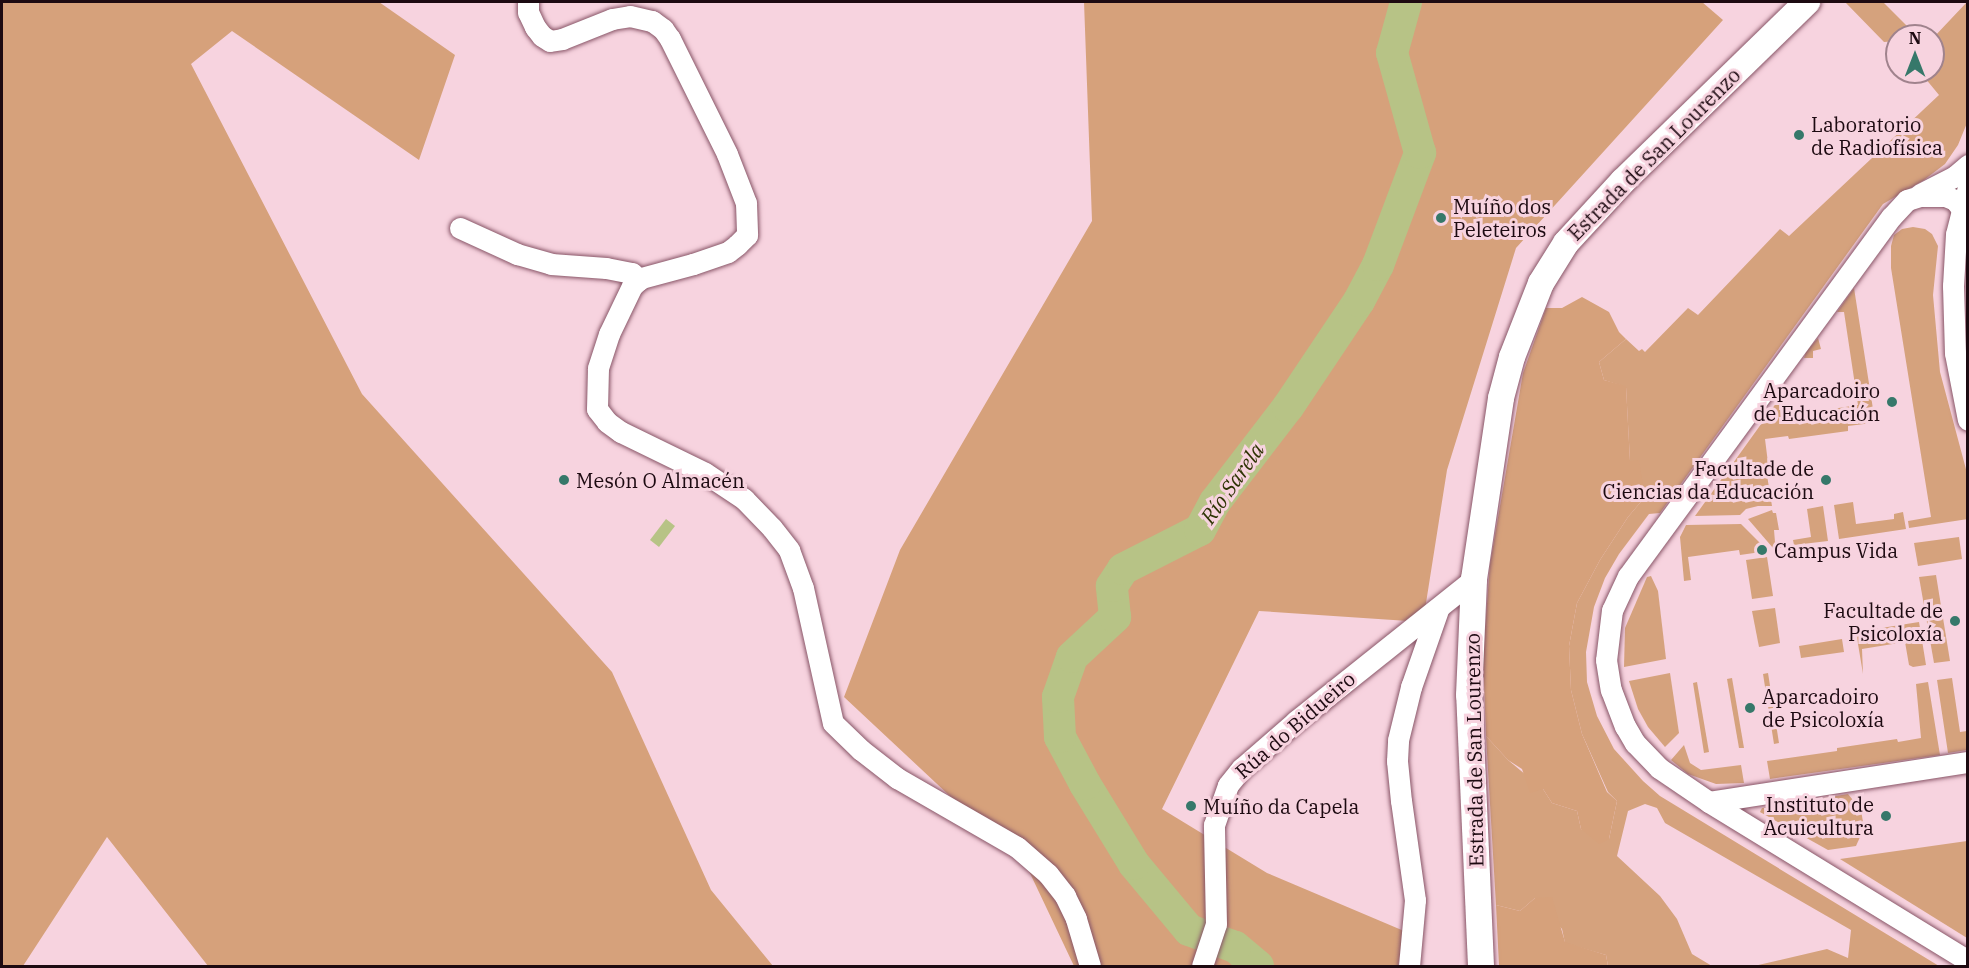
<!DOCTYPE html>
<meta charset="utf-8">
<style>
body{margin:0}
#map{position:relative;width:1969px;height:968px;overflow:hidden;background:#f7d3df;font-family:"IBM Plex Serif",serif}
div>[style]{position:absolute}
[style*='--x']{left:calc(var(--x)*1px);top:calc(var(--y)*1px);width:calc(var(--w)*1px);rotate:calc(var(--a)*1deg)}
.green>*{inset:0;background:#d5a27d}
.forest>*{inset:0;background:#d6a17b}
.water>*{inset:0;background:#b7c386}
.river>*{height:32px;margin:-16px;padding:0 16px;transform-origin:16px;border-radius:16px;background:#b7c386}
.roads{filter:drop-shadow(0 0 2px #885567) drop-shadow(0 0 2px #885567)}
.minor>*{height:21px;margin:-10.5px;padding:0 10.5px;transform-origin:10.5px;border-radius:10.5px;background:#fff}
.tertiary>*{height:26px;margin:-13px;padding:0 13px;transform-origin:13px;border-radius:13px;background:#fff}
.dots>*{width:16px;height:16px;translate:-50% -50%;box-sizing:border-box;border:3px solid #f7d3df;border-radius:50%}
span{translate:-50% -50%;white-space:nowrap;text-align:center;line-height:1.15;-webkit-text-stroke:6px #f7d3df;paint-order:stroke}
.poi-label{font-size:20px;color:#1d0a11}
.left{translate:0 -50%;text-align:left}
.right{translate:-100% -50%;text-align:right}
.street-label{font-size:20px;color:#1d0a11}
.water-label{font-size:21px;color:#2e3404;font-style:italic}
.frame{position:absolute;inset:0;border:3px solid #1d0a11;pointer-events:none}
.north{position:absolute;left:1885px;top:24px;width:60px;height:60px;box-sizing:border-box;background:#f7d3df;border:2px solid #a0838d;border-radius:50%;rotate:0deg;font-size:16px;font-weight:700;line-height:24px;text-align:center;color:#1d0a11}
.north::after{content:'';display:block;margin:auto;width:21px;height:27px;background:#36786a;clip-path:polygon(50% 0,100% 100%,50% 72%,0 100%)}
</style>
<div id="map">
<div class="green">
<div style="clip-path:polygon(1845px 2px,1883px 2px,1910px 29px,1904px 36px,1897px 36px,1897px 41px,1884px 42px)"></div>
<div style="clip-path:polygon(1967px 2px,1967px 123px,1958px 145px,1945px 164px,1924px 180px,1883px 204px,1660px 513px,1649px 514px,1619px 554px,1605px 578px,1594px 607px,1586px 652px,1587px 682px,1597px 716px,1614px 749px,1643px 781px,1660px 796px,1939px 966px,1754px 966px,1827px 949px,1848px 958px,1851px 930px,1665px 823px,1657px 808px,1645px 804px,1628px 811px,1617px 856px,1660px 896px,1677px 919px,1692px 954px,1712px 966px,1608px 966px,1606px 955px,1565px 943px,1562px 929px,1535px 898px,1520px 911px,1496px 905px,1486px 736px,1508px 760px,1543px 789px,1552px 803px,1577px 811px,1581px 829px,1609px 839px,1617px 801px,1608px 792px,1582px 734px,1571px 690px,1569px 646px,1577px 603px,1600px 560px,1628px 517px,1645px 497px,1630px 461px,1626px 387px,1604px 380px,1599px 362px,1626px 339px,1639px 351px,1642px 349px,1645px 352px,1688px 308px,1698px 315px,1780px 229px,1789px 236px,1939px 95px,1920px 72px,1933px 72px,1933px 38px)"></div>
<div style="clip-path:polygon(1913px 227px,1925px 229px,1932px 234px,1938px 246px,1933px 295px,1940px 372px,1967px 473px,1968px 519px,1909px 528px,1908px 521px,1931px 517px,1891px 268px,1891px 246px,1894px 235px,1902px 229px)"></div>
<div style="clip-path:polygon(1854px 288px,1873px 409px,1870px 409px,1872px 423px,1848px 426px,1848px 431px,1789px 439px,1788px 436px,1765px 439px,1768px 463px,1765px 463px,1772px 506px,1758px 506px,1746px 509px,1740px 515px,1695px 516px,1787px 388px,1789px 399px,1779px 400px,1781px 417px,1858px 405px,1844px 312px,1837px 312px)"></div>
<div style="clip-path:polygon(1818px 338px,1821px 349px,1813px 351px,1813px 358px,1804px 358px,1806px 352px)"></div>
<div style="clip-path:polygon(1853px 502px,1856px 524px,1894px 519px,1894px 514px,1903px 512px,1906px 529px,1839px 539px,1834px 505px)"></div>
<div style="clip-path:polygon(1823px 506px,1828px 541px,1794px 545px,1793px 540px,1811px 537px,1807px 509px)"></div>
<div style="clip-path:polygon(1772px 510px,1773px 513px,1776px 513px,1779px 530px,1774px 530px,1775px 542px,1786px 541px,1787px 547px,1773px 548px,1748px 519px)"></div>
<div style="clip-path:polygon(1741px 524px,1768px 551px,1740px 555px,1739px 550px,1688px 557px,1691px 580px,1684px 581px,1680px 537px,1686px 525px)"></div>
<div style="clip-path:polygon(1959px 537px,1962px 559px,1918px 566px,1914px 543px)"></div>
<div style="clip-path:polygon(1767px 557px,1773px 596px,1752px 599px,1746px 560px)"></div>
<div style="clip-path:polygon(1936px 575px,1950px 661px,1934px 663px,1919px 577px)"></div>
<div style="clip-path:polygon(1651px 576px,1658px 591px,1666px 659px,1624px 667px,1625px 628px,1647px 577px)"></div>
<div style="clip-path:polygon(1775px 608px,1780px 643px,1759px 647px,1752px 611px)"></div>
<div style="clip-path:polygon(1919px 622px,1926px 665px,1913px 667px,1909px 665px,1905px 642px,1862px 649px,1863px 674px,1856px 632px)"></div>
<div style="clip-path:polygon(1842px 639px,1844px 652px,1801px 658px,1799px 646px)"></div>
<div style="clip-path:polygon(1670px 673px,1679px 733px,1665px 747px,1648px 727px,1638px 709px,1629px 681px)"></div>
<div style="clip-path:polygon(1768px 673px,1779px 743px,1774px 744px,1763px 674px)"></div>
<div style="clip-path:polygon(1732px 678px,1744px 748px,1739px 748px,1727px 679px)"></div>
<div style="clip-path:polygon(1952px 678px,1960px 732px,1967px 731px,1967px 750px,1948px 753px,1937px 680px)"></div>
<div style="clip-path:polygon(1697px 682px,1709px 752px,1704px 753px,1693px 683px)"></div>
<div style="clip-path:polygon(1928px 682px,1940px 755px,1770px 779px,1767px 761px,1837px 751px,1837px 748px,1897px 739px,1898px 742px,1921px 738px,1916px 684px)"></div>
<div style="clip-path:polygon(1684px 745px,1690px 763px,1701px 770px,1741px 765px,1744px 783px,1716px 784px,1688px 774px,1671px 760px)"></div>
<div style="clip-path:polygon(1848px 794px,1861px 810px,1864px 828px,1856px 846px,1828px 850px,1760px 812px,1762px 808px)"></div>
<div style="clip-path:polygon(1967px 841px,1967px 938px,1840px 859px)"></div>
</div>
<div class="forest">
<div style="clip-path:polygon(2px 2px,379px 2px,455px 55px,419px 160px,232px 31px,191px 64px,362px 394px,612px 672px,711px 890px,773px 966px,208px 966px,107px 837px,23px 966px,2px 966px)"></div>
<div style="clip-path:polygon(1084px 2px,1702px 2px,1723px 20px,1516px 248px,1447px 470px,1423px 622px,1259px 611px,1162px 809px,1267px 873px,1404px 931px,1398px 966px,1074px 966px,1028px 869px,844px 697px,900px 550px,1092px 221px)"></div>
<div style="clip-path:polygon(1582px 297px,1609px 312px,1619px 332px,1626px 339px,1599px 362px,1604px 380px,1626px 386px,1630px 461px,1639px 460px,1645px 497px,1628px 517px,1600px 560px,1577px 603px,1569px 646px,1571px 690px,1582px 734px,1607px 792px,1617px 801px,1609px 839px,1599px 844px,1581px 829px,1577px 811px,1552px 803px,1543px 789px,1530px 793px,1522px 769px,1508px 760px,1486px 736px,1483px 656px,1490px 564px,1523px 373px,1546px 308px,1562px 308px)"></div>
<div style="clip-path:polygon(1552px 897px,1565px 942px,1606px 955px,1608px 966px,1499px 966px,1496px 905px,1520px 911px,1535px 898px)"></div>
</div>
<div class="water">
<div style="clip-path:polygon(666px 519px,675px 526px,659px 547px,650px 540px)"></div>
</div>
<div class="river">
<div style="--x:1258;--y:966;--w:30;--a:-140"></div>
<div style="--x:1235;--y:947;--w:49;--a:-159.7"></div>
<div style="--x:1189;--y:930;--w:86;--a:-129.8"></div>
<div style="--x:1134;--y:864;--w:94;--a:-121.5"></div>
<div style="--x:1085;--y:784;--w:53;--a:-118"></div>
<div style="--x:1060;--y:737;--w:40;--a:-92.9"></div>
<div style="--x:1058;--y:697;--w:42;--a:-70.7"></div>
<div style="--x:1072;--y:657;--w:59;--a:-42.9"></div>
<div style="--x:1115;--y:617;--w:31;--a:-96"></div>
<div style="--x:1112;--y:586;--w:20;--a:-57"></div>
<div style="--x:1123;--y:569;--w:86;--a:-26.9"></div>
<div style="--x:1200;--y:530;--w:32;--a:-62"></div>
<div style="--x:1215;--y:502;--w:120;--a:-52.5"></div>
<div style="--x:1288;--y:407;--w:128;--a:-56.2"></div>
<div style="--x:1359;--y:301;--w:41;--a:-62.2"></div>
<div style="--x:1378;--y:265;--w:120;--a:-69.4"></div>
<div style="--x:1420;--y:153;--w:104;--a:-105.6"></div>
<div style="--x:1392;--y:53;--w:53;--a:-74.6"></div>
</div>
<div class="roads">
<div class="minor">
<div style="--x:528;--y:2;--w:10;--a:90"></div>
<div style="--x:528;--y:12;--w:17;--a:65"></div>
<div style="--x:535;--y:27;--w:11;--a:52"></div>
<div style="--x:542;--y:36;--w:9;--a:32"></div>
<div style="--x:550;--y:41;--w:12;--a:-9"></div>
<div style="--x:562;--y:39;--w:54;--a:-21.8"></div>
<div style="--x:612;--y:19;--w:18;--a:-9"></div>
<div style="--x:630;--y:16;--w:23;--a:13"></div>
<div style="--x:652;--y:21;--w:14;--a:36"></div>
<div style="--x:663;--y:29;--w:12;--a:55"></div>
<div style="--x:670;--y:39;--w:128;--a:63.6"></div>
<div style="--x:727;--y:154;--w:53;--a:68.8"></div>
<div style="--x:746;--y:203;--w:32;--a:88"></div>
<div style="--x:747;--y:235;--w:14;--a:135"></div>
<div style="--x:737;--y:245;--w:11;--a:142"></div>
<div style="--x:728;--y:252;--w:37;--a:161"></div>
<div style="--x:693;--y:264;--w:54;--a:164.9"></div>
<div style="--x:641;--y:278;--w:12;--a:138"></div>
<div style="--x:632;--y:286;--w:53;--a:115.6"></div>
<div style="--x:609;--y:334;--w:36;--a:108"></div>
<div style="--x:598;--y:368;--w:41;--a:91.4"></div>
<div style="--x:597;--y:409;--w:16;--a:52"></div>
<div style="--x:607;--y:422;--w:17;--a:36"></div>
<div style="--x:621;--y:432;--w:93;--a:26"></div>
<div style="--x:705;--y:473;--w:47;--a:33.7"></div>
<div style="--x:744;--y:499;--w:40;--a:46"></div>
<div style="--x:772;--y:528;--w:28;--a:52"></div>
<div style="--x:789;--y:550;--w:40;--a:69.8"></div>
<div style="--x:803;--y:588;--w:138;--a:77.5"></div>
<div style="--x:833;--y:723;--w:39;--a:44"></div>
<div style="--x:861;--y:750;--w:46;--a:37.9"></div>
<div style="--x:897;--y:778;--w:138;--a:29.9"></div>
<div style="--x:1017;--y:847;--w:41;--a:41.1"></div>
<div style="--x:1048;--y:874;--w:28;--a:52"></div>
<div style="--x:1065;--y:896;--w:25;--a:64"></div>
<div style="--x:1076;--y:919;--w:49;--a:73.4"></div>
<div style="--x:1968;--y:187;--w:49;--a:104.3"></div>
<div style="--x:1956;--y:234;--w:52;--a:93.3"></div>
<div style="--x:1953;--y:286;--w:67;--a:88.3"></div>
<div style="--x:1955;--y:353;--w:68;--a:79"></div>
<div style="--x:1920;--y:194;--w:39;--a:-27"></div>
<div style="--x:1955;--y:176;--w:17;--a:-40"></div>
<div style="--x:1961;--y:208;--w:10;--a:-127"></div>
<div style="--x:1955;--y:200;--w:11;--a:-158"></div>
<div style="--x:1945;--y:196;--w:25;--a:180"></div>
<div style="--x:1920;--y:196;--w:14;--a:163"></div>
<div style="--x:1907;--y:200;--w:23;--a:133"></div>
<div style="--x:1891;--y:217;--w:445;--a:126.2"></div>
<div style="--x:1628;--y:576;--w:38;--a:115"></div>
<div style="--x:1612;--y:610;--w:50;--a:96.8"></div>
<div style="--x:1606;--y:660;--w:30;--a:81"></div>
<div style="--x:1611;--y:690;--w:39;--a:69"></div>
<div style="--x:1625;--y:726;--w:20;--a:60"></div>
<div style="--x:1635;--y:743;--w:35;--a:46"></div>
<div style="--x:1659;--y:768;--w:60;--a:34.2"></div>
<div style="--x:1709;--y:802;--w:304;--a:31.5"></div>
<div style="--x:460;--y:228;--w:63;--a:24.5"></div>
<div style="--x:517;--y:254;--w:35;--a:16"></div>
<div style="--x:551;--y:264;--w:55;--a:4.2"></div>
<div style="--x:606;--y:268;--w:26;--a:11"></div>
<div style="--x:632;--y:273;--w:10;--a:45"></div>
<div style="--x:1709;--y:802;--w:262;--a:-8.8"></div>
<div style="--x:1202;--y:966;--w:44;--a:-71.6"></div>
<div style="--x:1216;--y:924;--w:99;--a:-91.2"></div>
<div style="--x:1214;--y:825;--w:42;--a:-70.7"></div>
<div style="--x:1228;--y:785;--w:22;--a:-51"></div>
<div style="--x:1242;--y:768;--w:72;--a:-41"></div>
<div style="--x:1296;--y:721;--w:228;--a:-38.6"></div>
<div style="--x:1409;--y:966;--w:66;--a:-84.8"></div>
<div style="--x:1415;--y:900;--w:100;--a:-98"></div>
<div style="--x:1401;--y:801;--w:40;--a:-95.7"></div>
<div style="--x:1397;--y:761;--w:21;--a:-87"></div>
<div style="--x:1398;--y:740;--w:55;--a:-76.2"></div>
<div style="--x:1411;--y:687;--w:82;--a:-70.7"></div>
</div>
<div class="tertiary">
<div style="--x:1481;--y:966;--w:271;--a:-92.5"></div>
<div style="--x:1469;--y:695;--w:116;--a:-87.5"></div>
<div style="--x:1474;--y:579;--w:183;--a:-81.5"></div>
<div style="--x:1501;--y:398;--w:42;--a:-75"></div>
<div style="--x:1512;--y:357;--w:79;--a:-68.6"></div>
<div style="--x:1541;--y:283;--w:47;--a:-58"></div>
<div style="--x:1566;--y:243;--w:84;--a:-47.4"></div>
<div style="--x:1623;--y:181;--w:257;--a:-44.2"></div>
</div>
</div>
<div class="dots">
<div style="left:1799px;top:135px;background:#36786a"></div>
<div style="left:1441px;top:218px;background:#36786a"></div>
<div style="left:1892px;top:402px;background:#36786a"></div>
<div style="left:564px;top:480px;background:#36786a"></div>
<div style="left:1826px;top:480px;background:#36786a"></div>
<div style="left:1762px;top:550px;background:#36786a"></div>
<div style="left:1955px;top:621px;background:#36786a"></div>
<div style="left:1750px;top:708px;background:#36786a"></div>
<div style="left:1191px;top:806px;background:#36786a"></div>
<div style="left:1886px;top:816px;background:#36786a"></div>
</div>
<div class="poi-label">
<span class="left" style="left:1811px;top:136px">Laboratorio<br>de Radiofísica</span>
<span class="left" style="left:1453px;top:218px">Muíño dos<br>Peleteiros</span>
<span class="right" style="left:1880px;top:402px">Aparcadoiro<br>de Educación</span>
<span class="right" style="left:1814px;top:480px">Facultade de<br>Ciencias da Educación</span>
<span class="left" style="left:576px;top:480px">Mesón O Almacén</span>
<span class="left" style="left:1774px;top:550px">Campus Vida</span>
<span class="right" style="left:1943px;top:622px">Facultade de<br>Psicoloxía</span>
<span class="left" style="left:1762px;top:708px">Aparcadoiro<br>de Psicoloxía</span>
<span class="right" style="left:1874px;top:816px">Instituto de<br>Acuicultura</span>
<span class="left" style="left:1203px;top:806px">Muíño da Capela</span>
</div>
<div class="street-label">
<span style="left:1654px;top:154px;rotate:-45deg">Estrada de San Lourenzo</span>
<span style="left:1295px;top:725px;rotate:-41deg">Rúa do Bidueiro</span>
<span style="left:1474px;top:750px;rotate:-91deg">Estrada de San Lourenzo</span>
</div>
<div class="water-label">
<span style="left:1232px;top:483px;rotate:-55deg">Río Sarela</span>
</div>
<div class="frame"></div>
<div class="north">N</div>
</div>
